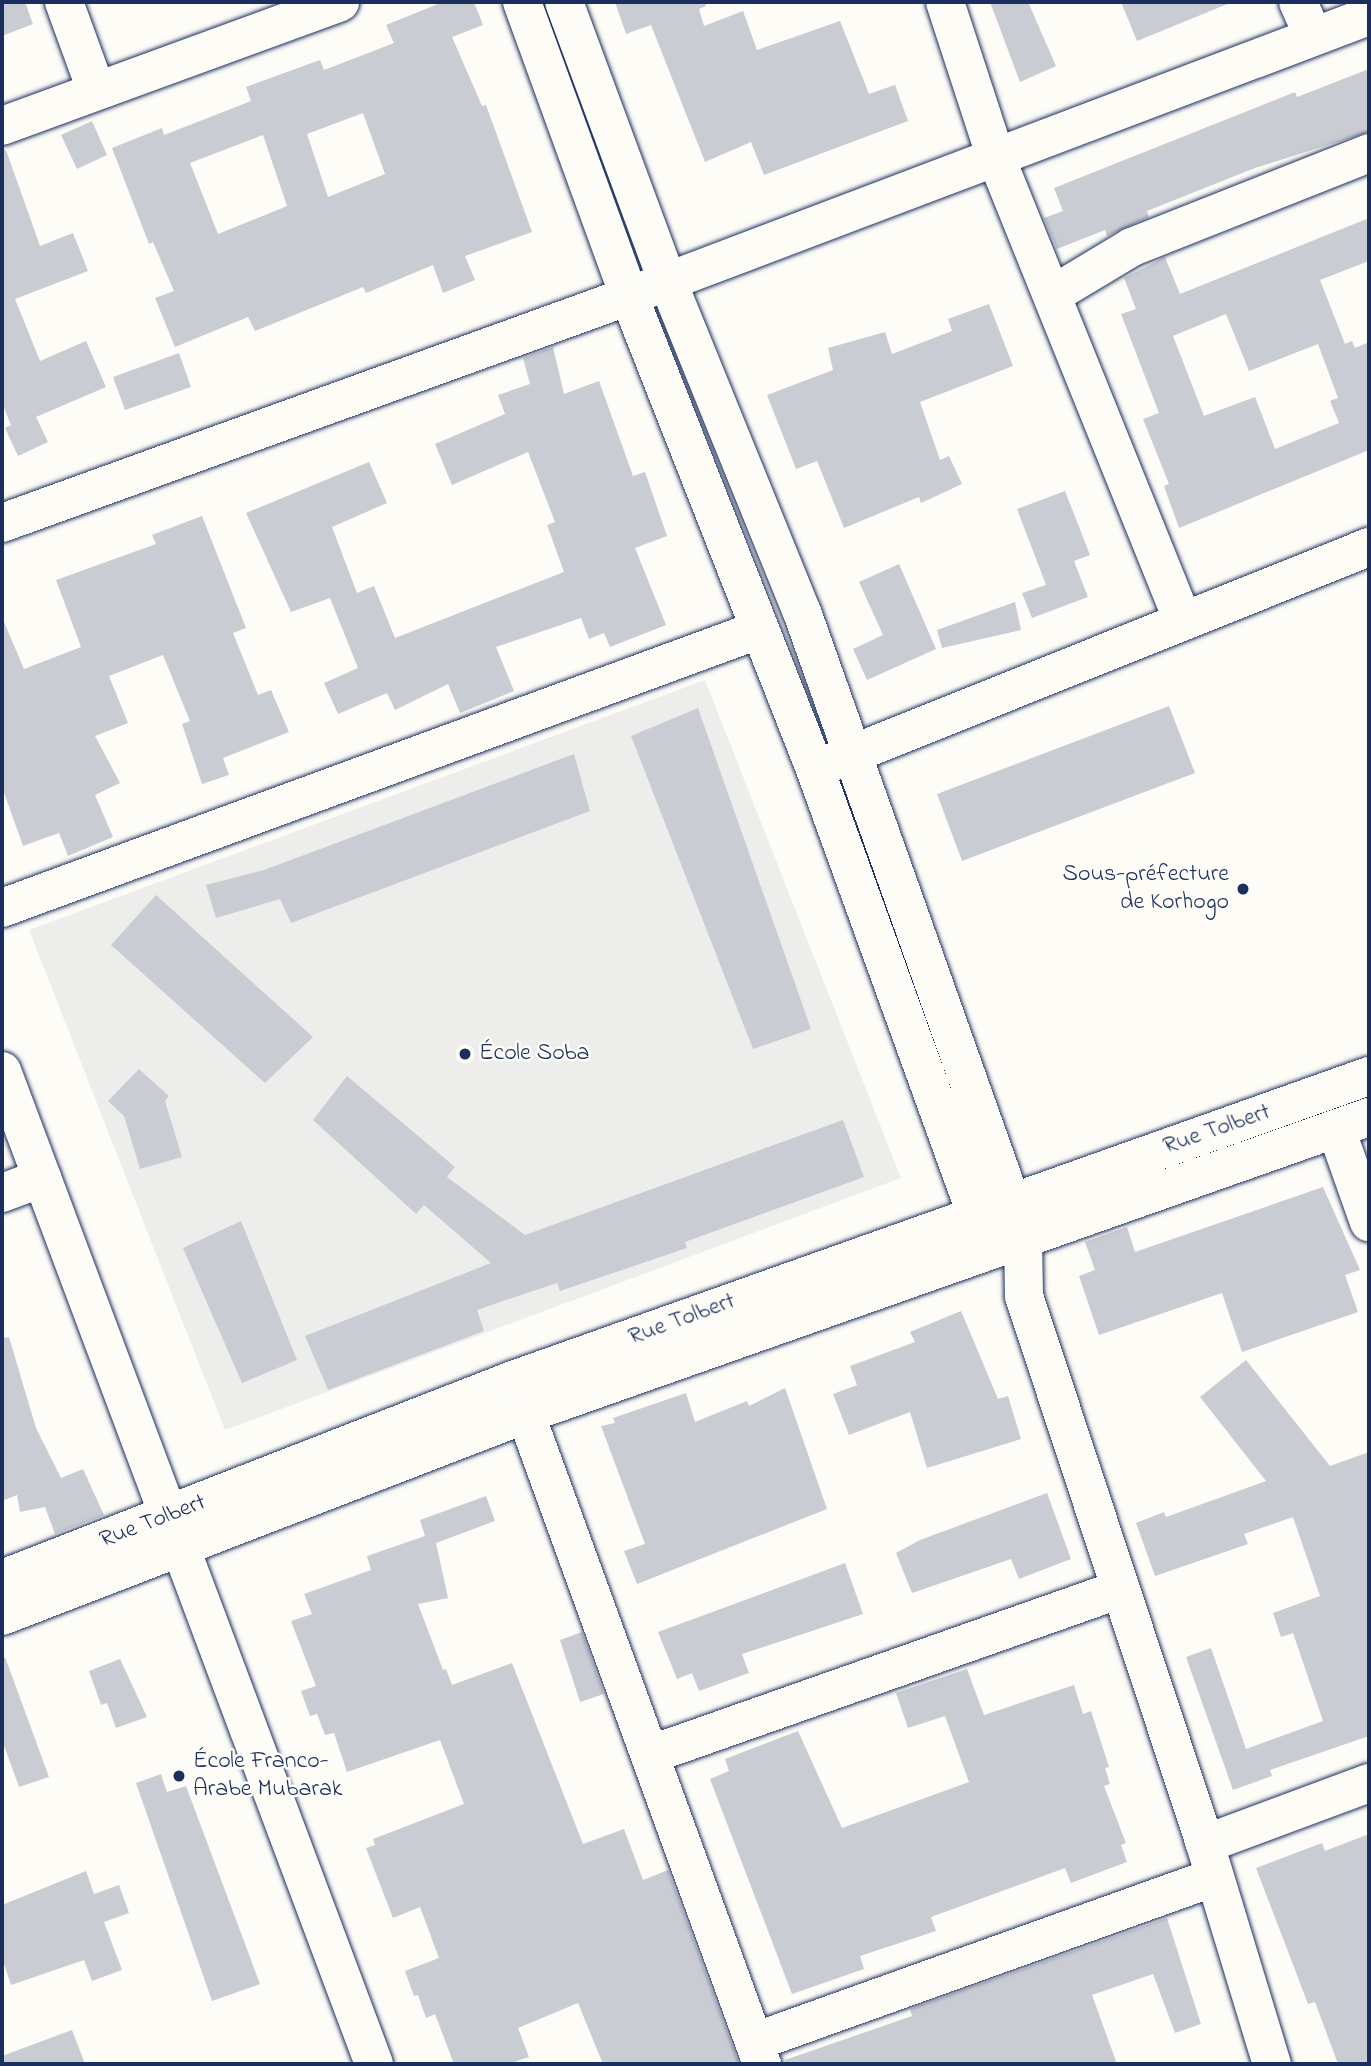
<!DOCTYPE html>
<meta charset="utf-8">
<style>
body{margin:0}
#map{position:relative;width:1371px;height:2066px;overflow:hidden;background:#fdfcf7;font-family:"Indie Flower",sans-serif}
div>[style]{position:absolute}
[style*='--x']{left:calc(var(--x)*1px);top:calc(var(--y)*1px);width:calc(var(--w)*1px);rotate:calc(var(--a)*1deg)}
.built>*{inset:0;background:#edeeec}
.building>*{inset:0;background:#c9ccd3}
.roads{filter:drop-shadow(0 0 2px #1b2f5e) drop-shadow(0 0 2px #1b2f5e)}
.street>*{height:38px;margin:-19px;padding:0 19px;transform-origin:19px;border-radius:19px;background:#fdfcf7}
.secondary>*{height:38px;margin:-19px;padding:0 19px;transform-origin:19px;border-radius:19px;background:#fdfcf7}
.dots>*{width:19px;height:19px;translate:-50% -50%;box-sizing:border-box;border:4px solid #fdfcf7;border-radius:50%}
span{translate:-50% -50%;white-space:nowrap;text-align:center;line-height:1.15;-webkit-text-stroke:5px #fdfcf7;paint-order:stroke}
.poi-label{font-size:24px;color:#1b2f5e}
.right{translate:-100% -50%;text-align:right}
.left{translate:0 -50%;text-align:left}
.street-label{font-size:24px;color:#1b2f5e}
.frame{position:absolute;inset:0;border:4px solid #1b2f5e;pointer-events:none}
</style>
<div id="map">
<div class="built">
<div style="clip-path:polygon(705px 680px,901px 1178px,225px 1430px,29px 930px)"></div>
</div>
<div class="building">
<div style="clip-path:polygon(2px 2px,25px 2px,33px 24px,2px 36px)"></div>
<div style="clip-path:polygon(evenodd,443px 2px,474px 2px,483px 25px,452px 37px,482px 106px,486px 105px,532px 232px,465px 256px,475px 280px,443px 293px,433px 265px,366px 293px,363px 287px,255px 331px,248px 317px,175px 347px,155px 298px,174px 291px,153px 242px,149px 244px,112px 148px,162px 128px,164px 135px,251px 101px,246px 87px,320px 60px,324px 70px,394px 43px,386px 25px,443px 2px,363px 113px,385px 174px,328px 197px,307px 134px,363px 113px,443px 2px,263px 135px,287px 206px,218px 234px,190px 163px,263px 135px)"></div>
<div style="clip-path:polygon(615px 2px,705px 2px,706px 6px,699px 9px,704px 26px,743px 11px,757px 50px,840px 21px,869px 94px,895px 85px,908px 121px,764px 175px,751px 142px,705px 162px,651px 25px,626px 34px)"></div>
<div style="clip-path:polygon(990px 2px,1028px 2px,1056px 66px,1020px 82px)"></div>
<div style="clip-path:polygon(1121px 2px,1230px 2px,1230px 3px,1137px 41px)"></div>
<div style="clip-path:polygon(1369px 69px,1369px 132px,1255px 168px,1147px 211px,1149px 217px,1107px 236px,1105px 230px,1057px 249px,1044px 218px,1063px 211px,1054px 188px,1295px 92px,1297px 97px)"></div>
<div style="clip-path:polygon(92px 121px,107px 155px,77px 169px,61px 135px)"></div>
<div style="clip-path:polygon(6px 150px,40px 246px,73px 233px,88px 271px,15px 299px,40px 361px,86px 341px,106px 387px,36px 417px,48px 442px,18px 456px,5px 428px,11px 425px,2px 403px,2px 151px)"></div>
<div style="clip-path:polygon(evenodd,1369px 218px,1369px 261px,1320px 280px,1345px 344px,1352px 341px,1355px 348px,1369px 342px,1369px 450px,1179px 528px,1164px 486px,1169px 484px,1143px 419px,1159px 413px,1121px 314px,1136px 309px,1124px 278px,1165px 257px,1180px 294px,1369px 218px,1226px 314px,1249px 371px,1318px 344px,1338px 398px,1330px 401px,1339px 423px,1275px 449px,1255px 397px,1204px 416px,1173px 336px,1226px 314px)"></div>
<div style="clip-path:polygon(989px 304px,1013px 366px,920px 402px,940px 460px,949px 456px,962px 484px,921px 503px,919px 497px,844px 528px,817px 461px,796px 469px,767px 395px,833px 370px,828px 348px,885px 332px,892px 354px,952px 331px,948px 319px)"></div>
<div style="clip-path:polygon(553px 347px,564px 394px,599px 381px,633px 476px,645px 472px,667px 536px,635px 548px,666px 625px,610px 647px,604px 633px,589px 639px,581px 618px,496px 647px,514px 691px,460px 713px,448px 684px,395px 710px,387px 693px,338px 714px,324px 683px,358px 668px,330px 598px,291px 612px,246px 513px,369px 462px,387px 503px,332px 527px,357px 593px,374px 586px,395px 638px,564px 572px,547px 525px,555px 522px,528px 452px,452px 485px,435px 444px,505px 414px,498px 395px,530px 384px,523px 358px)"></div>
<div style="clip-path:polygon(179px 353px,191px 387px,125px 410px,113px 377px)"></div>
<div style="clip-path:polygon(1065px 491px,1090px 555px,1074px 561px,1088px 597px,1032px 618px,1022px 593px,1046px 585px,1017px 509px)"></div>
<div style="clip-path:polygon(202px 516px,246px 628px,233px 633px,258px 695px,271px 690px,289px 732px,223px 758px,229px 775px,202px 784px,182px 724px,190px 721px,163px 655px,109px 676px,128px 723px,95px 736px,120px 783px,95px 795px,113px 837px,68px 856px,59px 833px,23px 846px,2px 787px,2px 617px,24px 669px,81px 647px,56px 580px,156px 544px,152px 535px)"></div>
<div style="clip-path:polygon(899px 564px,936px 649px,867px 680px,853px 649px,883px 635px,859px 582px)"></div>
<div style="clip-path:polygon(1015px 602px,1021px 630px,942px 648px,937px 630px)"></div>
<div style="clip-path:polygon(1169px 706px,1195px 773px,962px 861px,937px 794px)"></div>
<div style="clip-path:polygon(698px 708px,811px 1029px,753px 1049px,631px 736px)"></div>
<div style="clip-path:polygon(574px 754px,590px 811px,291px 923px,280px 899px,216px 918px,206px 885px,264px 870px)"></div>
<div style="clip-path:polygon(156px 895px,313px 1037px,265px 1083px,111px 945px)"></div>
<div style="clip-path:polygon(139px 1069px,169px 1096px,165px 1101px,182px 1157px,140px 1169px,124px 1116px,108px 1101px)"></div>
<div style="clip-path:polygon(347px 1076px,455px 1167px,447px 1177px,525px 1235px,843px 1120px,864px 1177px,685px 1242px,687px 1248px,560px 1291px,557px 1283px,477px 1310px,484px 1331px,328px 1390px,305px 1336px,491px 1263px,424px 1205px,416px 1214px,313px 1120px)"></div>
<div style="clip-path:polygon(1323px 1187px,1360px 1270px,1345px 1275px,1358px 1312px,1242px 1352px,1222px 1293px,1099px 1335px,1079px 1276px,1095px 1270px,1085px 1242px,1127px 1227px,1135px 1252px)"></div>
<div style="clip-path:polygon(241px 1221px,297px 1360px,242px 1383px,183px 1248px)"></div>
<div style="clip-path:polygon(961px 1311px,998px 1399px,1008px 1396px,1021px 1439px,927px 1468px,910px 1412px,849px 1435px,833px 1394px,857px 1385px,850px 1366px,915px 1342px,910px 1332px)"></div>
<div style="clip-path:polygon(9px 1337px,36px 1428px,61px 1478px,83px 1469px,104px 1515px,55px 1534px,45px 1507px,20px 1512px,17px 1495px,2px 1501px,2px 1338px)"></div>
<div style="clip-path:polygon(1246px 1360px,1330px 1466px,1369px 1452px,1369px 1736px,1270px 1770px,1272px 1776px,1233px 1790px,1186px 1657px,1211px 1648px,1246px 1749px,1323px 1721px,1293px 1633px,1281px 1637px,1273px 1613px,1320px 1596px,1293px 1517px,1244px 1534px,1248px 1544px,1155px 1576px,1136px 1523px,1164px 1512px,1166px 1517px,1266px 1481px,1200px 1397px)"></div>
<div style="clip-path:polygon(785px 1388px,827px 1509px,637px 1584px,624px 1551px,645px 1544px,601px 1426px,615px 1423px,613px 1418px,686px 1393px,695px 1422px,747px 1401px,749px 1406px)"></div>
<div style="clip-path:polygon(1047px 1493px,1071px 1559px,1019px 1579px,1011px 1559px,912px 1593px,896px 1553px,920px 1540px)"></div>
<div style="clip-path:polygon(486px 1496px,495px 1521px,436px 1543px,448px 1598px,418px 1604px,443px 1670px,446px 1669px,452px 1685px,512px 1663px,583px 1844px,624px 1829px,643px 1880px,668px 1870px,739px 2064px,603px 2064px,578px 2003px,518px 2028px,529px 2057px,508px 2064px,454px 2064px,435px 2014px,426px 2018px,418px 1995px,414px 1996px,405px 1971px,439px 1958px,420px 1907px,393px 1918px,366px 1848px,375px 1845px,373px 1839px,464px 1804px,440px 1740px,347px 1772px,334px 1733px,325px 1735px,317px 1714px,310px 1716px,301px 1691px,316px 1686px,291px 1621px,312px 1614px,304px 1594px,371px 1570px,367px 1556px,425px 1536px,420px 1520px)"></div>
<div style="clip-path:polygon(845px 1563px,863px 1614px,742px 1654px,749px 1673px,699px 1691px,692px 1673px,677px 1679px,658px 1632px)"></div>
<div style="clip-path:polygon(582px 1632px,604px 1694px,580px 1702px,560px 1640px)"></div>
<div style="clip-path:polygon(5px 1657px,49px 1777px,19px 1787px,2px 1740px,2px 1658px)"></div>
<div style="clip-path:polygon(120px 1659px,147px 1717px,116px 1728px,107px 1703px,101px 1705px,89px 1671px)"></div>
<div style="clip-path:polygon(967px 1669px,984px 1715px,1074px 1685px,1083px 1714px,1091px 1711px,1109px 1767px,1105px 1768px,1110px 1784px,1104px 1786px,1126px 1843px,1121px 1845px,1127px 1862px,1071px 1883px,1065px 1868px,931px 1917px,936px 1931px,860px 1956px,864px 1969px,792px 1994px,710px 1779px,729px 1771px,725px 1759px,798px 1731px,842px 1828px,969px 1782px,945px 1716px,908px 1728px,896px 1693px)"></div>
<div style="clip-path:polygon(161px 1774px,167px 1792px,186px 1786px,260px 1984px,212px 2001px,136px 1783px)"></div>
<div style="clip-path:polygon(1369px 1834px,1369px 2064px,1338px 2064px,1315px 2002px,1308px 2004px,1256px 1868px,1322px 1843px,1325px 1851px)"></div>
<div style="clip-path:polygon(86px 1871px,94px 1894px,119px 1885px,129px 1913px,104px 1922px,122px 1970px,92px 1981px,84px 1960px,11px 1985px,2px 1958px,2px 1905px)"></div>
<div style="clip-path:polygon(1167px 1918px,1201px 2024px,1175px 2033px,1153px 1974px,1092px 1995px,1117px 2064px,786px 2064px,785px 2060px,912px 2016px,910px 2009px)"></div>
<div style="clip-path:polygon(72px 2030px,85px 2064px,2px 2064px,2px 2056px)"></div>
</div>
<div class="roads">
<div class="street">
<div style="--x:64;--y:2;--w:94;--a:70"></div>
<div style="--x:945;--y:2;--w:161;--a:71.9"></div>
<div style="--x:995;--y:155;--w:502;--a:68.03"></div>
<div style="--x:1298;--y:2;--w:35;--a:66"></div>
<div style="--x:2;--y:126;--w:360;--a:-20.1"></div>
<div style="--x:1052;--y:295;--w:93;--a:-31"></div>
<div style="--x:1132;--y:247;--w:255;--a:-21.6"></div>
<div style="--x:2;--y:523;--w:667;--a:-19.9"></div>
<div style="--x:629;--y:296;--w:791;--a:-20.73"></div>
<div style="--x:815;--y:769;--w:597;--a:-21.84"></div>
<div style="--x:2;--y:908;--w:805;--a:-20.19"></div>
<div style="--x:2;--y:1071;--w:1060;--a:69.46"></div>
<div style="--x:1336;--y:1129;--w:99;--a:70.5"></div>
<div style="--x:2;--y:1193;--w:43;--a:-20.6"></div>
<div style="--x:514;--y:1382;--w:726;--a:70.02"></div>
<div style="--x:652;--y:1754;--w:495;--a:-19.4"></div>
<div style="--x:1205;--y:1844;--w:175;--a:-20.4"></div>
<div style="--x:754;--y:2042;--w:487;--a:-19.7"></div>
</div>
<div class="secondary">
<div style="--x:522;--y:2;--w:313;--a:70"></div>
<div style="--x:629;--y:296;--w:508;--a:68.53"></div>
<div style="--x:815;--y:769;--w:500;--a:70.1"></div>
<div style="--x:564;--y:2;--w:296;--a:69.7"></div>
<div style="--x:667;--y:280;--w:358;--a:67.9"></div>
<div style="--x:802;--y:612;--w:625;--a:70.46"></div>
<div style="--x:1011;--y:1201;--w:39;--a:72"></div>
<div style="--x:1023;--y:1238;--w:58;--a:89"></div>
<div style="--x:1024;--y:1296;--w:577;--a:71.72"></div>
<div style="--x:1205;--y:1844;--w:230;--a:73.1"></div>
<div style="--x:2;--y:1579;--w:548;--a:-21.28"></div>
<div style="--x:513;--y:1380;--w:908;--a:-19.55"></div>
<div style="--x:2;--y:1616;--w:562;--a:-21.08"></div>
<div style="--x:526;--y:1414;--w:894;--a:-19.41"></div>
</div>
</div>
<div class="dots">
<div style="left:1243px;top:889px;background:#1b2f5e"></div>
<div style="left:465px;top:1054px;background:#1b2f5e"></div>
<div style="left:179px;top:1776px;background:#1b2f5e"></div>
</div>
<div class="poi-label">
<span class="right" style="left:1229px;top:889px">Sous-préfecture<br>de Korhogo</span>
<span class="left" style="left:479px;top:1054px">École Soba</span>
<span class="left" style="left:193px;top:1776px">École Franco-<br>Arabe Mubarak</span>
</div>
<div class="street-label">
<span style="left:1217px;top:1130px;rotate:-19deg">Rue Tolbert</span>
<span style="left:682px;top:1320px;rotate:-20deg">Rue Tolbert</span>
<span style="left:153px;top:1522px;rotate:-21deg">Rue Tolbert</span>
</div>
<div class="frame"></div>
</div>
